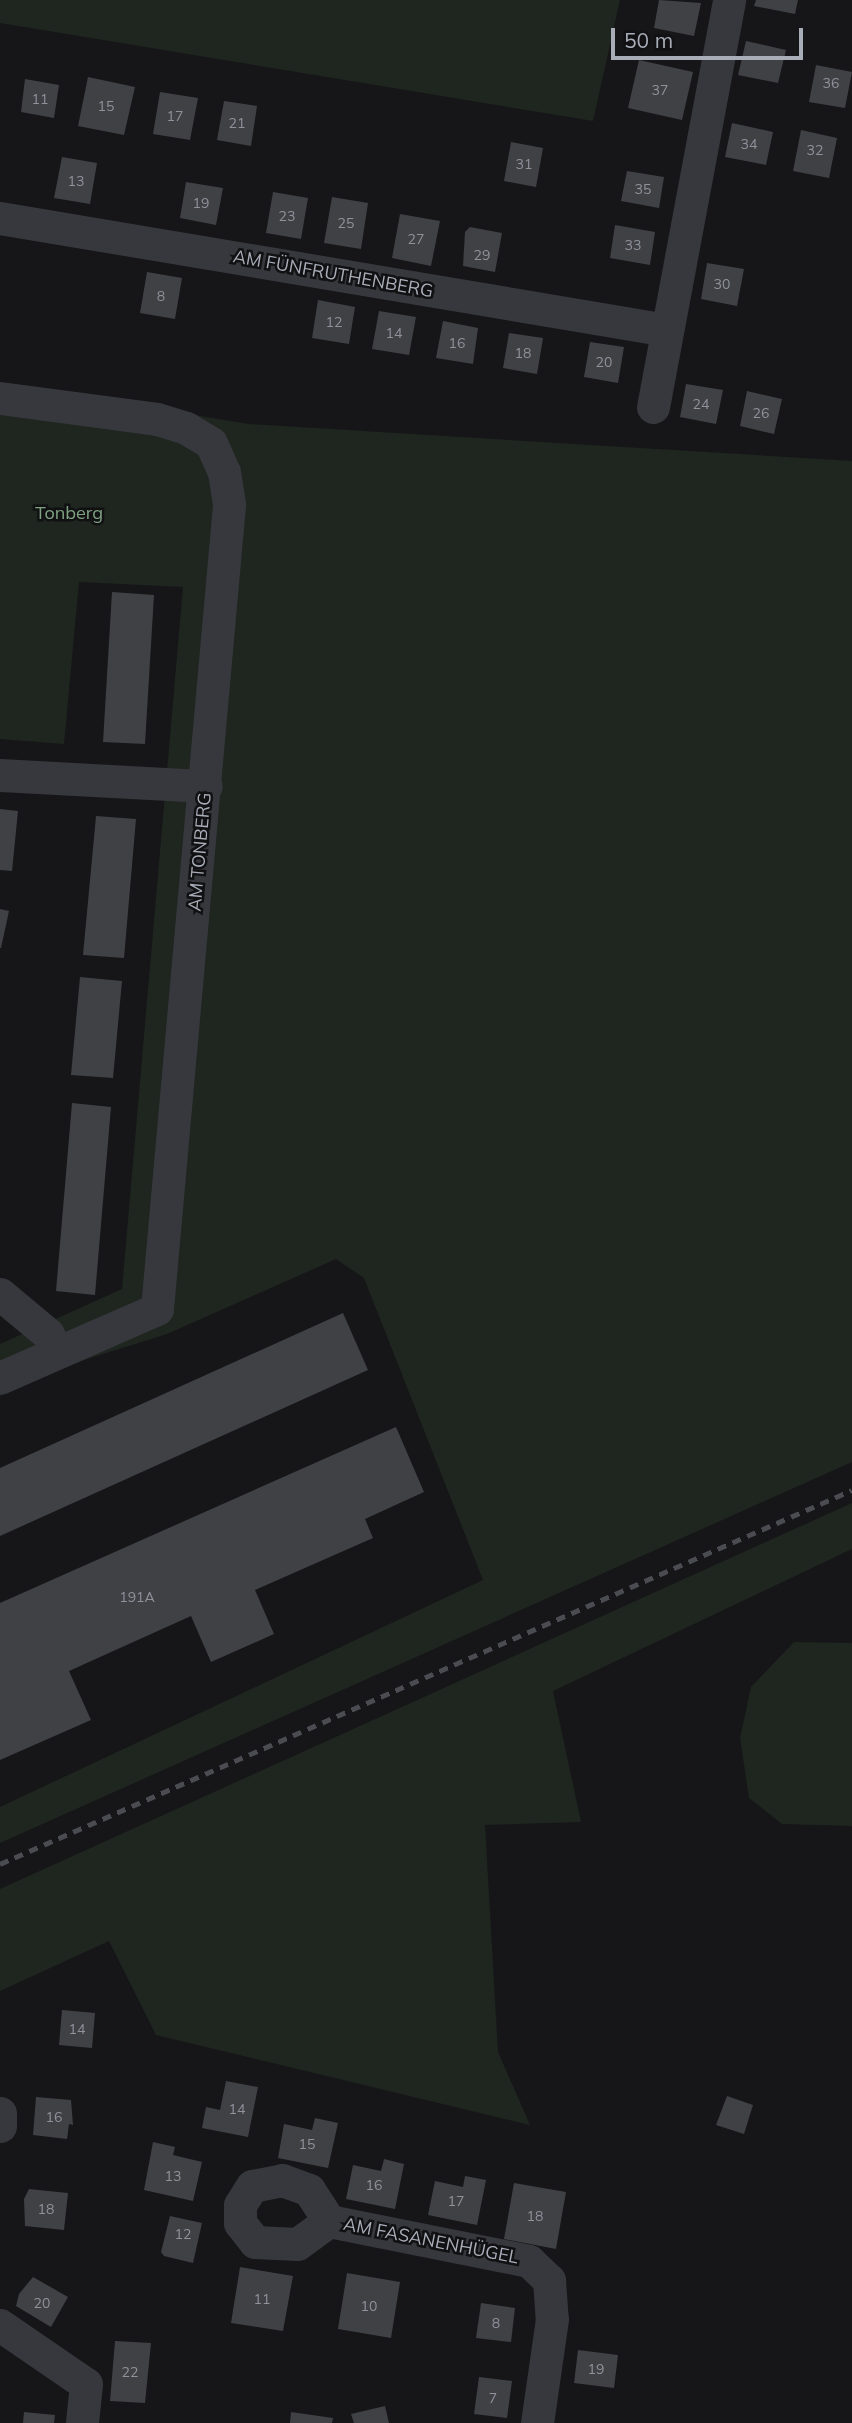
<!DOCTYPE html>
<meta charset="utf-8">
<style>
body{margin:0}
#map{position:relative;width:852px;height:2423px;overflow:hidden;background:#161618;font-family:Mulish,sans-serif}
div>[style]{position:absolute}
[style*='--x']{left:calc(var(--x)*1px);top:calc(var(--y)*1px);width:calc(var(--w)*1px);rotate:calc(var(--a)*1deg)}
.green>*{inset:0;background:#1e261f}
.building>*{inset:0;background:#404145}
.minor>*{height:33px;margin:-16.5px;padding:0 16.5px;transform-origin:16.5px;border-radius:16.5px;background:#37383d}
.rail>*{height:5px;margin-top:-2.5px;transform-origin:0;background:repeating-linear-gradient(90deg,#4a4c52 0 9px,transparent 0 16px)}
span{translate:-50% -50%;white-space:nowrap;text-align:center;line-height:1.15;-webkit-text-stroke:5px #111113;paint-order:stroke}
.number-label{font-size:14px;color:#8e929b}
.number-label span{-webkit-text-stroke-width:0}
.street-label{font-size:18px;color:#a8adb8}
.park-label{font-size:18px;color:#7fa381}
.scale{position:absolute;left:611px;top:28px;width:192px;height:32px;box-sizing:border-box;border:4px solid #a8adb8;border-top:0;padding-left:9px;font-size:21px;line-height:24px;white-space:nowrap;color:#a8adb8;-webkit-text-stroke:5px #111113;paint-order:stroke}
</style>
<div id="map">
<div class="green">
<div style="clip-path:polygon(0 0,620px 0,593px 121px,0 23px)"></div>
<div style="clip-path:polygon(0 383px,249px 424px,852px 461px,852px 1462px,0 1843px,0 1807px,483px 1580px,364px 1278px,336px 1259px,167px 1334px,68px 1365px,0 1396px,0 1344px,122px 1289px,183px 587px,79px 582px,64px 744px,0 739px)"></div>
<div style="clip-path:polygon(852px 1503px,852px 1549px,553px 1691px,581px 1822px,485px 1825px,498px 2052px,530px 2125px,156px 2035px,109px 1941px,0 1991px,0 1889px)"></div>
<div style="clip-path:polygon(794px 1642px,852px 1643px,852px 1826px,782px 1824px,749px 1798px,740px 1738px,751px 1687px)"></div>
</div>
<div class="building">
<div style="clip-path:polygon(659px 0,701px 3px,694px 36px,654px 28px)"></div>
<div style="clip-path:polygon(756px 0,798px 0,795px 14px,754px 6px)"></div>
<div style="clip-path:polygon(746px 41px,786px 50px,778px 83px,738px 75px)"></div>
<div style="clip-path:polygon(639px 60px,693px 72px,682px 120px,628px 108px)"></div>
<div style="clip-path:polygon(816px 65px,852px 72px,845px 108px,809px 102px)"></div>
<div style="clip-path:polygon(88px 77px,135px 87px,124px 135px,78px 126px)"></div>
<div style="clip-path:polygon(25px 79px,59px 85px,54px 118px,21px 112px)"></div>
<div style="clip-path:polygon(160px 92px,198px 98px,190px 140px,153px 134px)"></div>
<div style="clip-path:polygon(224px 101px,257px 106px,251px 146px,217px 140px)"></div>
<div style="clip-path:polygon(732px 123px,773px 132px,766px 165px,725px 157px)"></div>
<div style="clip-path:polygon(801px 130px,837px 138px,829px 178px,793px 171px)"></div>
<div style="clip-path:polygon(511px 142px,543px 148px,536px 187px,504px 181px)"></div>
<div style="clip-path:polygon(62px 157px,97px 163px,90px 204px,54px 198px)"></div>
<div style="clip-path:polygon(627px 171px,664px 177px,659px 208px,621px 201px)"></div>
<div style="clip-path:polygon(186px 182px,223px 188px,216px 225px,180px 218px)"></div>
<div style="clip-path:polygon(273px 192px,308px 198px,301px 239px,266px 233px)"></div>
<div style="clip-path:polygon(332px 197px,368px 203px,361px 249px,324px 243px)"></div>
<div style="clip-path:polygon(400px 214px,440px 221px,431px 266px,392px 258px)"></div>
<div style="clip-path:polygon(615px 225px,655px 232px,650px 265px,610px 258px)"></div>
<div style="clip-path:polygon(470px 227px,502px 233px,495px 272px,463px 266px,465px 232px)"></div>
<div style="clip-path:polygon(707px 263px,744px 269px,737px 306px,701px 299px)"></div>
<div style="clip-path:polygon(147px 272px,182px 278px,175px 319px,140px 313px)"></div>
<div style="clip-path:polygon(318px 300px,355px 307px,349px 344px,312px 338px)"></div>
<div style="clip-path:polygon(379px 311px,416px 317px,409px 355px,372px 349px)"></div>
<div style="clip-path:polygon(443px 321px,478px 328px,473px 364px,436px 358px)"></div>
<div style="clip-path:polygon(509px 333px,543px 338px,537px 374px,503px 368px)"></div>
<div style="clip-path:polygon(590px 342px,624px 347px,618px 383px,584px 377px)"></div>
<div style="clip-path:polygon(686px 384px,723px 390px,716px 424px,680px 417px)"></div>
<div style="clip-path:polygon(747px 391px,782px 399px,774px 434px,740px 426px)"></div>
<div style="clip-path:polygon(112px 592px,154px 595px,145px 744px,103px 742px)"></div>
<div style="clip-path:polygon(0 809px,18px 811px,12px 871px,0 870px)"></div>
<div style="clip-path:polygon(96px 816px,136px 819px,124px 958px,83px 955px)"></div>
<div style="clip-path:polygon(0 909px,9px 911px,1px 948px,0 948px)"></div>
<div style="clip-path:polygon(80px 977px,122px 981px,113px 1078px,71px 1075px)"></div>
<div style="clip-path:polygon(72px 1103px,111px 1107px,95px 1295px,56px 1291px)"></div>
<div style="clip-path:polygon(343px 1313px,368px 1370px,0 1536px,0 1468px)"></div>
<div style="clip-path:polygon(396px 1427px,424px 1492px,365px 1519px,373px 1538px,255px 1590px,274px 1634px,211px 1662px,191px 1616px,69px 1671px,91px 1720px,0 1760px,0 1603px)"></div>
<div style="clip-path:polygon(62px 2010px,95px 2013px,92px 2048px,59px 2045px)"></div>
<div style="clip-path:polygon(226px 2081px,258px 2087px,248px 2137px,202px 2128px,206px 2107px,220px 2110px)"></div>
<div style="clip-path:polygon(727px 2096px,753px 2105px,744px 2134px,716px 2125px)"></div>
<div style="clip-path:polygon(36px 2097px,71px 2100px,73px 2125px,69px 2124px,67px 2139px,33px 2135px)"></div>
<div style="clip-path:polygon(315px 2118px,338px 2123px,328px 2168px,278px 2158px,284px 2124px,312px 2130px)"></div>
<div style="clip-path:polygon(153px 2142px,175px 2147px,173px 2155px,202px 2162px,193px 2201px,144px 2190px)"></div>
<div style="clip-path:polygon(384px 2159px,404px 2164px,395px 2209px,346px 2199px,353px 2165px,381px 2171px)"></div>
<div style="clip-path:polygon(465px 2176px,486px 2180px,477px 2225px,428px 2215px,435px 2181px,463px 2187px)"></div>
<div style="clip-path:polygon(514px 2183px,566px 2192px,556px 2249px,504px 2239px)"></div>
<div style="clip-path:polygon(29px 2189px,68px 2193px,64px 2230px,25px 2226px,24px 2199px)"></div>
<div style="clip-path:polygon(170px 2216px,202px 2223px,193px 2263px,164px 2256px,161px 2252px)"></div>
<div style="clip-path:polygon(240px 2267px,293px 2276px,283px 2331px,231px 2323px)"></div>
<div style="clip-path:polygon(347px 2273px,400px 2282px,391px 2338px,338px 2329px)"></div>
<div style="clip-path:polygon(33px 2277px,68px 2297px,51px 2327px,16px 2306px,19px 2294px)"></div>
<div style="clip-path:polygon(481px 2303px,515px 2308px,511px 2342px,476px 2338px)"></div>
<div style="clip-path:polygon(115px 2341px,151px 2343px,145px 2403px,110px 2401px)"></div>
<div style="clip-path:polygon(578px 2350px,618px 2355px,614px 2388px,574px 2383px)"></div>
<div style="clip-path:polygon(479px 2377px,512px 2381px,507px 2418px,474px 2414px)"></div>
<div style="clip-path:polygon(385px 2406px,389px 2423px,354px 2423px,351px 2414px)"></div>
<div style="clip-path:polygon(24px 2412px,55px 2415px,54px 2423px,23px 2423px)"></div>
<div style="clip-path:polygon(291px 2412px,333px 2418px,332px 2423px,290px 2423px)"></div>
</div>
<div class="minor">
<div style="--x:0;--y:218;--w:676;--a:9.53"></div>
<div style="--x:0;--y:398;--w:158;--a:7.6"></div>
<div style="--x:157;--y:419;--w:30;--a:17"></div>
<div style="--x:186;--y:428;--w:29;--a:31"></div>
<div style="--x:211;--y:443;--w:32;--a:66"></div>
<div style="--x:224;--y:472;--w:33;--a:81"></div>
<div style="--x:229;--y:505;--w:807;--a:95.12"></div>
<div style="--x:157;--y:1309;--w:171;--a:156.3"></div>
<div style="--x:653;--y:407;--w:414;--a:-79.4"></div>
<div style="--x:0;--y:775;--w:206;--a:3.1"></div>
<div style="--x:0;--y:1294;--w:62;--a:39.8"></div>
<div style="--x:48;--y:1334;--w:20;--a:66"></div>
<div style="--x:0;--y:2113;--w:13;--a:90"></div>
<div style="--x:329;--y:2221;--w:39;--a:144"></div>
<div style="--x:297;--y:2244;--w:42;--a:-177.3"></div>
<div style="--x:255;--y:2242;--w:24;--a:-128"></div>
<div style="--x:240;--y:2223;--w:18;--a:-90"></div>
<div style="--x:240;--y:2205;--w:22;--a:-58"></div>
<div style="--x:252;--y:2186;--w:31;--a:-11"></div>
<div style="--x:282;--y:2180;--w:29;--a:20"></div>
<div style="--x:309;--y:2190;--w:37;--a:57"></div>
<div style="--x:329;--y:2221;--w:204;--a:11.3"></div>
<div style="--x:529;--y:2261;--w:28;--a:44"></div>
<div style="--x:549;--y:2280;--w:39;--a:86"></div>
<div style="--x:552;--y:2319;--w:105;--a:98.2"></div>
<div style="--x:0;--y:2325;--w:104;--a:34.5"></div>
<div style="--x:86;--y:2384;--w:39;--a:96"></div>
</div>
<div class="rail">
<div style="--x:0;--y:1864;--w:930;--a:-23.7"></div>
</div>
<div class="number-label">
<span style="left:831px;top:83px">36</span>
<span style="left:660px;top:90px">37</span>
<span style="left:40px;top:99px">11</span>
<span style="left:106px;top:106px">15</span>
<span style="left:175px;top:116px">17</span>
<span style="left:237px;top:123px">21</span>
<span style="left:749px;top:144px">34</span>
<span style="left:815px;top:150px">32</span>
<span style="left:524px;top:164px">31</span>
<span style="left:76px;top:181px">13</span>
<span style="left:643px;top:189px">35</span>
<span style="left:201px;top:203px">19</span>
<span style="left:287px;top:216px">23</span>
<span style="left:346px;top:223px">25</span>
<span style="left:416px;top:239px">27</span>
<span style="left:633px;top:245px">33</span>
<span style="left:482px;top:255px">29</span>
<span style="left:722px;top:284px">30</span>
<span style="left:161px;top:296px">8</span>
<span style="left:334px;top:322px">12</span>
<span style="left:394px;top:333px">14</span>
<span style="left:457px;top:343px">16</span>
<span style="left:523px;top:353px">18</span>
<span style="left:604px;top:362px">20</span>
<span style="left:701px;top:404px">24</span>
<span style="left:761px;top:413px">26</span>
<span style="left:137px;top:1597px">191A</span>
<span style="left:77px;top:2029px">14</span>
<span style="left:237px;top:2109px">14</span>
<span style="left:54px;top:2117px">16</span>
<span style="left:307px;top:2144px">15</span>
<span style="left:173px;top:2176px">13</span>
<span style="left:374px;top:2185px">16</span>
<span style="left:456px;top:2201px">17</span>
<span style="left:46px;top:2209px">18</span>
<span style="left:535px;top:2216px">18</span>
<span style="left:183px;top:2234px">12</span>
<span style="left:262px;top:2299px">11</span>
<span style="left:42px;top:2303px">20</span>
<span style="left:369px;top:2306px">10</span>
<span style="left:496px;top:2323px">8</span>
<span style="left:596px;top:2369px">19</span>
<span style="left:130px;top:2372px">22</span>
<span style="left:493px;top:2398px">7</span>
</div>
<div class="street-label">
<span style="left:333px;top:274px;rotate:10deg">AM FÜNFRUTHENBERG</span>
<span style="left:200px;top:852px;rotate:-85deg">AM TONBERG</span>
<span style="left:431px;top:2241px;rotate:11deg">AM FASANENHÜGEL</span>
</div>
<div class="park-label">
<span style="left:69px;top:513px">Tonberg</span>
</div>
<div class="scale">50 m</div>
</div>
